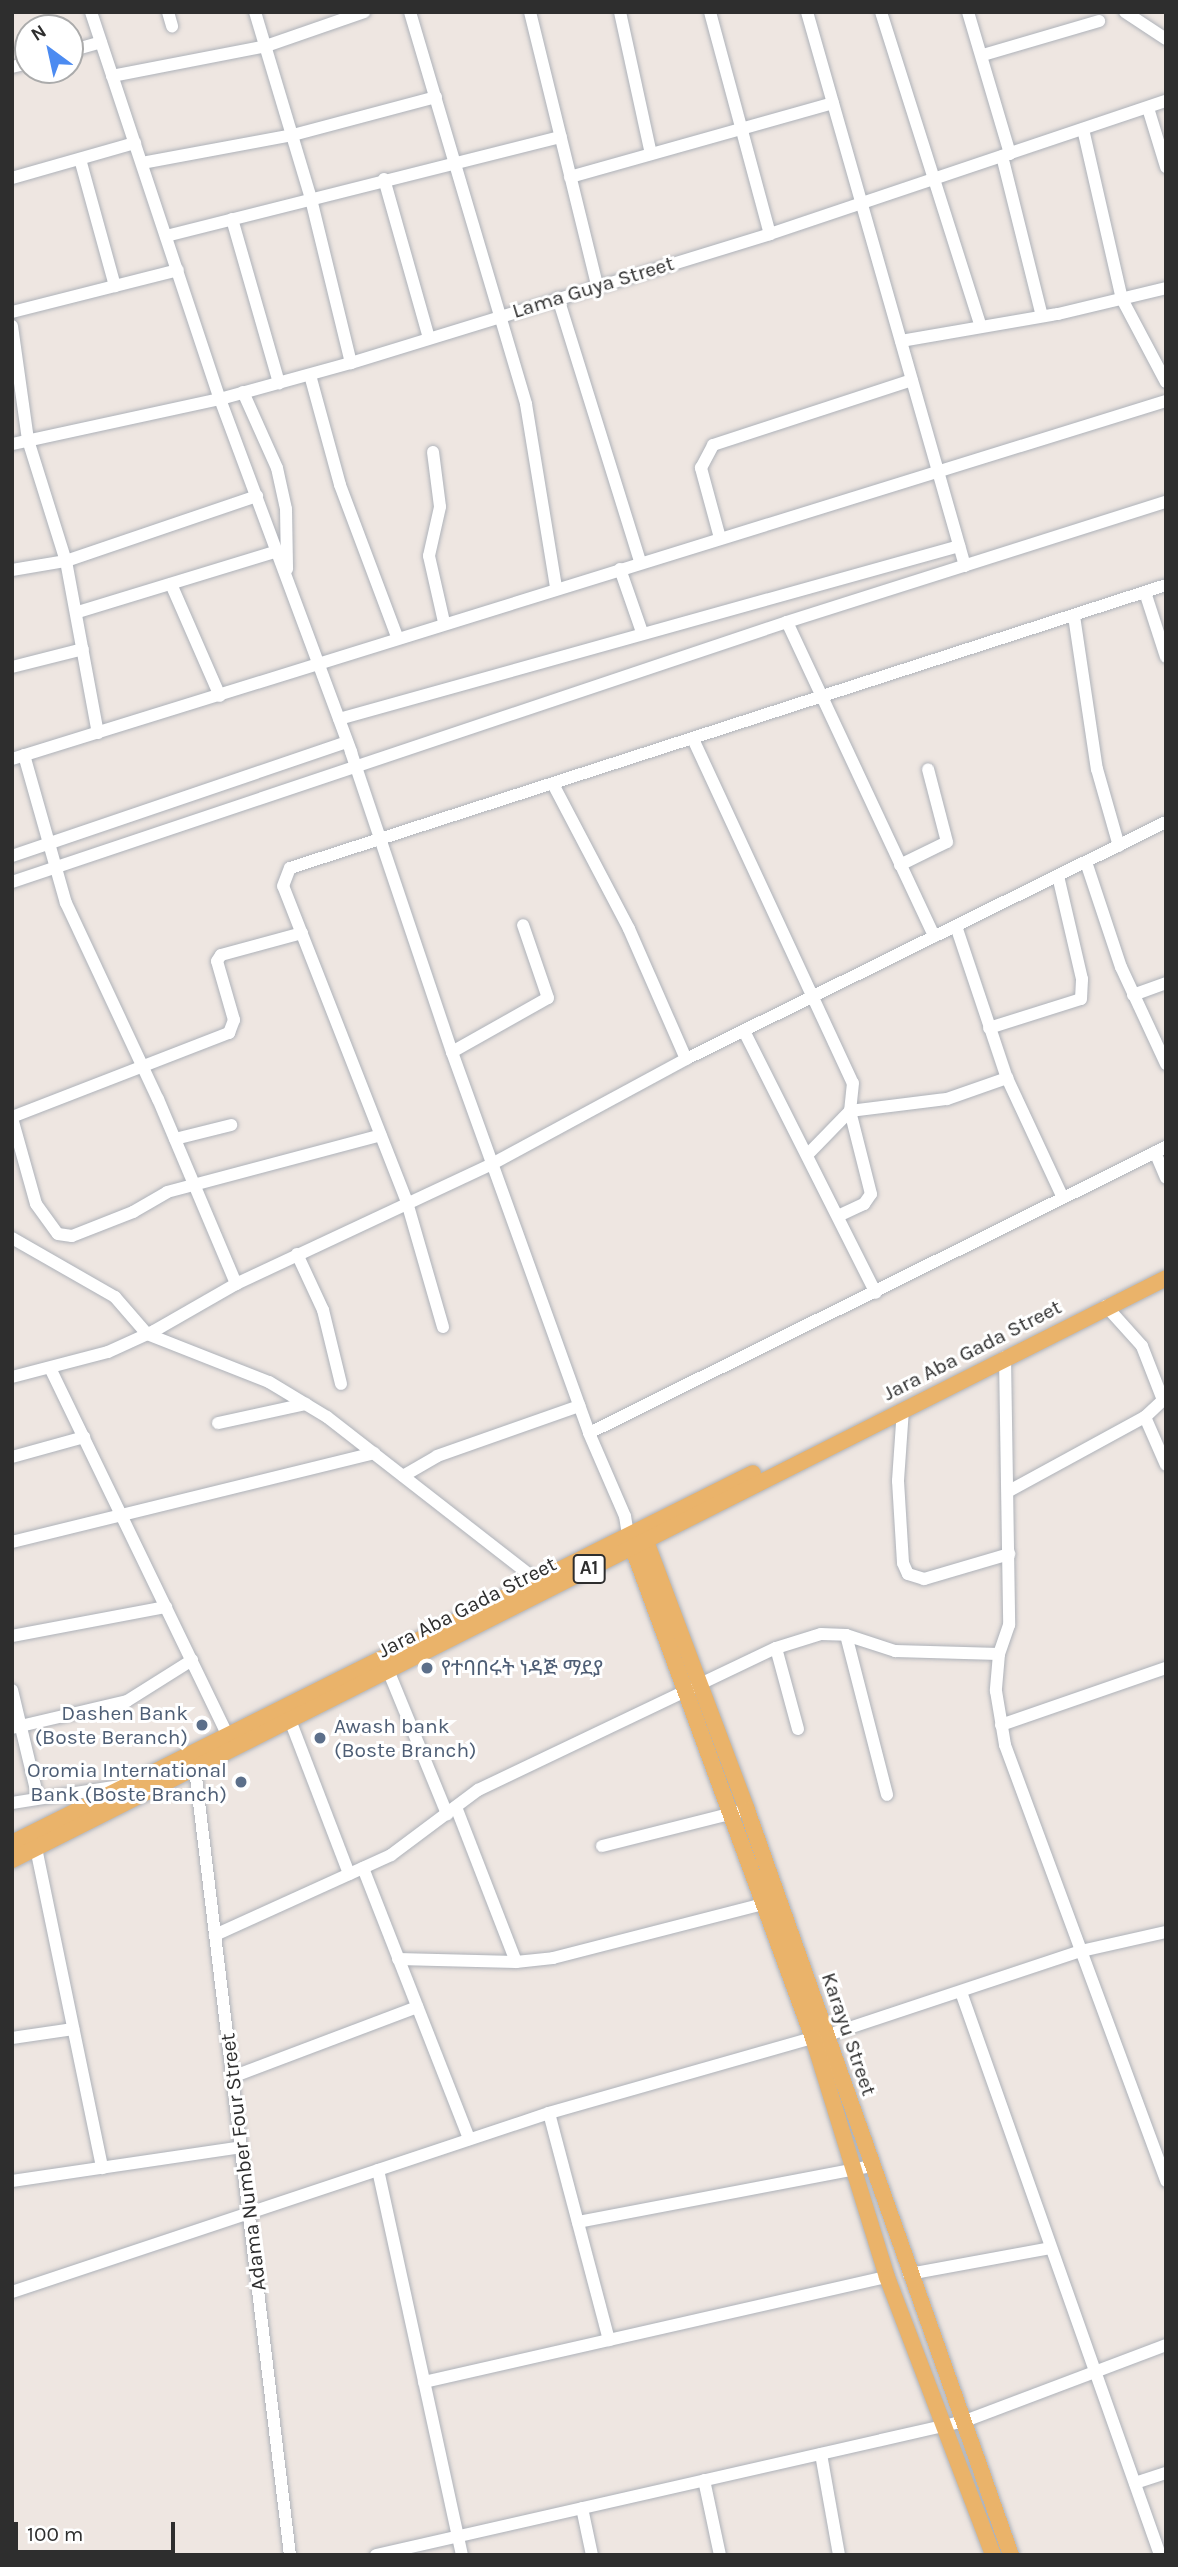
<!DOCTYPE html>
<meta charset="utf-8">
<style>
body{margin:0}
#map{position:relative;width:1178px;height:2567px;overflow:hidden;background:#eee6e1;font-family:Karla,"Noto Sans Ethiopic",sans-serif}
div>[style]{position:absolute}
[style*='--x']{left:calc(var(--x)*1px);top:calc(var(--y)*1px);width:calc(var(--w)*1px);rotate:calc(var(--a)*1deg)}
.roads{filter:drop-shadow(0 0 2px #aeb2b9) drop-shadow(0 0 2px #aeb2b9)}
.minor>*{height:12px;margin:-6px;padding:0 6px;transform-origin:6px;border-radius:6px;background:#fff}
.major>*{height:16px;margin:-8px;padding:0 8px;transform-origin:8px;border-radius:8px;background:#eab36a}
.dots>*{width:19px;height:19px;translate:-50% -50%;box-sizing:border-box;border:4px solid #fff;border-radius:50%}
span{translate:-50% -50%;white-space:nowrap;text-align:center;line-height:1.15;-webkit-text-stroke:6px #fff;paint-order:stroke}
.shield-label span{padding:2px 5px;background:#fff;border:2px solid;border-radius:5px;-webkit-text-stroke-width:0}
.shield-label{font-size:19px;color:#2e2e2e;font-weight:700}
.street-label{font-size:21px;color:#2e2e2e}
.service-label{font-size:21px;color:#4e5e75}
.left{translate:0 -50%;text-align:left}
.right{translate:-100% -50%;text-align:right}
.frame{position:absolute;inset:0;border:14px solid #2e2e2e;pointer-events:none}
.north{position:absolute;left:14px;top:14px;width:70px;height:70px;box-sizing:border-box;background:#fff;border:2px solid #ababab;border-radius:50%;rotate:327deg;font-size:19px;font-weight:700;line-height:28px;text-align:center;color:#2e2e2e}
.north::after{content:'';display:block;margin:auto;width:24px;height:32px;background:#4c8bf1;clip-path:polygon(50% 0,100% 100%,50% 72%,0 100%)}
.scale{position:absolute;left:14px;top:2522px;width:161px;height:32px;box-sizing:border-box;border:4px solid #2e2e2e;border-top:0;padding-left:9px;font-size:21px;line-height:24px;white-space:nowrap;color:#2e2e2e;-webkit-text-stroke:5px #fff;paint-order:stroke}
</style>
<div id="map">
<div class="roads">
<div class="minor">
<div style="--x:91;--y:12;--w:408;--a:71.6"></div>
<div style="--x:220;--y:399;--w:377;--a:69.6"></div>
<div style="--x:351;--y:752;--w:317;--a:71.4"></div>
<div style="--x:452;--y:1052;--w:405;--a:70.2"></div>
<div style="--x:589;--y:1433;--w:90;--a:66.6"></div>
<div style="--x:625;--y:1516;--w:19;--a:81"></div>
<div style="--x:168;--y:12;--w:15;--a:74"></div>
<div style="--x:255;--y:12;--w:195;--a:73.3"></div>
<div style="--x:311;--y:199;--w:169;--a:76.3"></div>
<div style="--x:410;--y:12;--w:409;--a:73.5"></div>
<div style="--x:526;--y:404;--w:186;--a:80.7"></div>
<div style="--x:530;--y:12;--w:281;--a:76.2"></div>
<div style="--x:620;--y:12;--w:145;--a:77.7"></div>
<div style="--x:710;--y:12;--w:230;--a:74.9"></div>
<div style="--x:807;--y:12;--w:576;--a:74.08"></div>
<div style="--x:881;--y:12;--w:330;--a:72.4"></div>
<div style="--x:968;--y:12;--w:148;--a:73.5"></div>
<div style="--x:1125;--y:12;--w:49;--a:33.4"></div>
<div style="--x:70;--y:51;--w:32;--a:-16"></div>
<div style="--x:983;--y:55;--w:121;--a:-16.3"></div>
<div style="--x:12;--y:67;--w:16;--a:-14"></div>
<div style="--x:112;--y:76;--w:157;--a:-11"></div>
<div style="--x:266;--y:46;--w:104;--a:-19.1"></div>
<div style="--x:1148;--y:108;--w:62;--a:73"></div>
<div style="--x:1083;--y:129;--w:174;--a:77.1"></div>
<div style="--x:1122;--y:299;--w:94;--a:62.1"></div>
<div style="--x:1002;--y:156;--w:165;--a:76"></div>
<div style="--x:80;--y:159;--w:132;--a:74.6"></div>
<div style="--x:142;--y:163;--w:154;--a:-10.5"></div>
<div style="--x:293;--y:135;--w:148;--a:-14.9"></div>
<div style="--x:570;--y:177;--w:273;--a:-15.7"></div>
<div style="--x:12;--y:178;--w:128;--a:-15.9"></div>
<div style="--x:384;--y:179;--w:165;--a:74.2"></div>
<div style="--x:232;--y:219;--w:171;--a:74"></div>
<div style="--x:166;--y:236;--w:407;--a:-14.1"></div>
<div style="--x:558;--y:298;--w:276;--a:72.7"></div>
<div style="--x:12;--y:312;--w:171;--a:-14.2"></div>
<div style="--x:12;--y:326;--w:115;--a:82"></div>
<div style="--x:28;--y:440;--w:127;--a:72.6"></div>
<div style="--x:66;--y:561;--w:175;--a:79.5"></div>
<div style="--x:901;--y:341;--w:159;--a:-9.8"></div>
<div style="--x:1058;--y:314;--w:111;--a:-13.5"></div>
<div style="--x:310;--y:375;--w:114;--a:74.7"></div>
<div style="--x:340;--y:485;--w:162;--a:69.4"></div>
<div style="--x:243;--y:392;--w:83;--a:65.9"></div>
<div style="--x:277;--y:468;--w:42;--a:77.6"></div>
<div style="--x:286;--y:509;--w:60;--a:89"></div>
<div style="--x:12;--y:444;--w:213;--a:-12.2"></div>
<div style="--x:220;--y:399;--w:136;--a:-15.4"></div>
<div style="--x:351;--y:363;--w:438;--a:-17.1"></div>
<div style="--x:770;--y:234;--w:418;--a:-18.6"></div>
<div style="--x:433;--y:452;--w:55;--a:82.7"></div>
<div style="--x:440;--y:507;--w:50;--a:102.7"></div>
<div style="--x:429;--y:556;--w:68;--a:77.2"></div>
<div style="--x:720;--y:538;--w:73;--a:-105.2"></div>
<div style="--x:701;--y:468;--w:26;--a:-62"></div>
<div style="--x:713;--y:445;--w:209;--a:-18.1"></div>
<div style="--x:620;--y:569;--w:67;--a:70.8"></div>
<div style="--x:12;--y:570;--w:55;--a:-9.5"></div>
<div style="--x:66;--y:561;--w:202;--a:-18.8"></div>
<div style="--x:171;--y:584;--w:122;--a:66.4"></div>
<div style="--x:1145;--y:592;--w:68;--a:72.1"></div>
<div style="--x:78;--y:612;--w:208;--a:-17"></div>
<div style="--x:1074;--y:616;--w:155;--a:81.5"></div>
<div style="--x:1097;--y:769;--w:80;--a:74.1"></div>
<div style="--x:787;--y:622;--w:347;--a:64.9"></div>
<div style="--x:12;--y:667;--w:73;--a:-14.2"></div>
<div style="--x:339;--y:719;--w:644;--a:-15.59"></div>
<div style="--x:693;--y:739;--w:379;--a:65.1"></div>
<div style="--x:853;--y:1083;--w:28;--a:96"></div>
<div style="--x:850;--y:1111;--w:60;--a:134.3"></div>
<div style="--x:24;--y:755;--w:154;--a:74.2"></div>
<div style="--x:66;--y:903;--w:217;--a:64.9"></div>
<div style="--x:158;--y:1099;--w:201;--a:67.1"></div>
<div style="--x:12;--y:759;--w:1208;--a:-17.24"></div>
<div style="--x:553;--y:784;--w:164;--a:62.3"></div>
<div style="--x:629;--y:929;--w:142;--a:66.3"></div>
<div style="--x:12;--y:856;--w:354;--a:-18.8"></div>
<div style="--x:1086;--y:862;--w:111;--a:71.6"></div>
<div style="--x:1121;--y:967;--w:107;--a:65.1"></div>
<div style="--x:900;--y:865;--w:52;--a:-26.1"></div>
<div style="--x:947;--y:842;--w:75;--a:-104.6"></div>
<div style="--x:12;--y:882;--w:817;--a:-18.55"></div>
<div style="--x:787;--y:622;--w:398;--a:-17.6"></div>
<div style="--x:956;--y:926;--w:160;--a:71.5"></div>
<div style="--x:1007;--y:1078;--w:130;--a:65"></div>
<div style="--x:1133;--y:995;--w:35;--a:-20"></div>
<div style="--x:989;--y:1028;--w:96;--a:-17.5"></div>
<div style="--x:1081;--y:999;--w:20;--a:-87"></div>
<div style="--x:1082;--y:979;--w:106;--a:-103.1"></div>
<div style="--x:744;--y:1031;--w:293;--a:63.3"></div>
<div style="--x:452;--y:1052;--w:110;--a:-29.4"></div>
<div style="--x:548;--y:998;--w:77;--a:-108.9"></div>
<div style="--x:850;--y:1111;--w:98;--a:-7.1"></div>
<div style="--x:947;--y:1099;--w:64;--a:-19.3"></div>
<div style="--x:12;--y:1117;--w:233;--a:-21.2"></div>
<div style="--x:229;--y:1033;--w:14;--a:-69"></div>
<div style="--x:234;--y:1020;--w:61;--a:-106.1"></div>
<div style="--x:217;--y:961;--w:7;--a:-56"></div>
<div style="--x:221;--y:955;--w:84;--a:-15.2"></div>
<div style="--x:12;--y:1118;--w:89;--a:74.4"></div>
<div style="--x:36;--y:1204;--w:37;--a:54"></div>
<div style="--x:58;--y:1234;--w:14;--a:8"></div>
<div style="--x:72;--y:1236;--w:66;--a:-21.5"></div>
<div style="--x:133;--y:1212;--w:39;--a:-30"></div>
<div style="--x:167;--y:1192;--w:221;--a:-14.9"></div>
<div style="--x:175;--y:1139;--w:58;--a:-14"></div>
<div style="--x:1155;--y:1152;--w:28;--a:67"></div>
<div style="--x:838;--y:1216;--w:29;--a:-25"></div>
<div style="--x:864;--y:1204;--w:12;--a:-55"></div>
<div style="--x:871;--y:1194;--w:86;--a:-104.2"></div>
<div style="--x:12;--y:1238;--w:119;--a:29.8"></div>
<div style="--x:115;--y:1297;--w:49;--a:49.1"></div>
<div style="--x:147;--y:1334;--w:131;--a:21.5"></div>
<div style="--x:269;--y:1382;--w:68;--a:31.1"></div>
<div style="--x:327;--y:1417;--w:267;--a:37.9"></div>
<div style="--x:297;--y:1254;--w:62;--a:65.1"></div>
<div style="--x:323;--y:1310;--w:76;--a:76.3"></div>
<div style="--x:443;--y:1327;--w:130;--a:-106.1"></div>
<div style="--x:407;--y:1202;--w:339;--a:-111.4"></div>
<div style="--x:283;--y:886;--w:19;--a:-69"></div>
<div style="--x:290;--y:868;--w:921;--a:-17.9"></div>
<div style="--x:1005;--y:1357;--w:268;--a:89.1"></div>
<div style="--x:1009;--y:1625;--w:31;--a:109"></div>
<div style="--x:999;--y:1654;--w:37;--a:95"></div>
<div style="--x:996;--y:1691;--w:55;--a:80.5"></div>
<div style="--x:1005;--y:1745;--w:465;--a:69.7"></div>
<div style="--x:51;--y:1370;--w:407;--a:64.2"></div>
<div style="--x:12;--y:1377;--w:99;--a:-14.6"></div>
<div style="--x:108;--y:1352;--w:51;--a:-24.5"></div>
<div style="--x:154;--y:1331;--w:95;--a:-29.8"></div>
<div style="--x:236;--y:1284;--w:283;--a:-25.1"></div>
<div style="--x:492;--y:1164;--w:221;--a:-28.4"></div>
<div style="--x:686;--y:1059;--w:535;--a:-26.28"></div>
<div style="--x:903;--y:1409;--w:72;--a:94"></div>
<div style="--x:898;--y:1481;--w:82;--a:86.5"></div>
<div style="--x:903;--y:1563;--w:12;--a:66"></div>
<div style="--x:908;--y:1574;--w:17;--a:17"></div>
<div style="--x:924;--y:1579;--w:89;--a:-16.4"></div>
<div style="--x:1145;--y:1417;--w:52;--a:66.4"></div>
<div style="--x:218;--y:1423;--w:90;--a:-12.2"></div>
<div style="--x:589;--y:1433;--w:644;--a:-26.37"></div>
<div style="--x:12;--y:1457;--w:75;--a:-15.5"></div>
<div style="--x:403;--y:1476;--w:39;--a:-30"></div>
<div style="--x:437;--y:1456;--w:151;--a:-19.4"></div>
<div style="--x:1009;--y:1491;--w:155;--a:-28.6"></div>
<div style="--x:1145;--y:1417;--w:25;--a:-43"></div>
<div style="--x:1163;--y:1400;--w:58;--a:-111.3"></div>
<div style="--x:1142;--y:1346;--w:54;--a:-132"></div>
<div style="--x:12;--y:1542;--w:373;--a:-13.8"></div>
<div style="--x:846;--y:1635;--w:165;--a:75.6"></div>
<div style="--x:12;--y:1636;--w:157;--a:-10.7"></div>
<div style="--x:776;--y:1648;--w:84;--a:74.8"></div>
<div style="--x:388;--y:1670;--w:156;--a:67.7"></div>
<div style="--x:12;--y:1690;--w:111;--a:76.5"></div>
<div style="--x:290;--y:1720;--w:165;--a:69"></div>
<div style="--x:1001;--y:1725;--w:175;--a:-19.1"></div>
<div style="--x:12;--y:1728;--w:118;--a:-13.2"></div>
<div style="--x:127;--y:1701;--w:77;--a:-32.2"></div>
<div style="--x:195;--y:1769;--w:792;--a:83.11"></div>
<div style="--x:12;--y:1803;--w:108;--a:-9"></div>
<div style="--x:456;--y:1807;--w:166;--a:68.8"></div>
<div style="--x:602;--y:1846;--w:139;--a:-14.1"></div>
<div style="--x:36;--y:1848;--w:327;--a:78.3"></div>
<div style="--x:363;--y:1868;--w:291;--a:68.6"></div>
<div style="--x:215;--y:1935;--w:193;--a:-24.4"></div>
<div style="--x:391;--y:1855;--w:109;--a:-36.8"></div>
<div style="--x:478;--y:1790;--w:330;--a:-25.5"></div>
<div style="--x:776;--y:1648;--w:47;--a:-17.3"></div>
<div style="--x:821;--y:1634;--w:25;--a:2"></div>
<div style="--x:846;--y:1635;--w:52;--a:18.1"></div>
<div style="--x:895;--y:1651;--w:104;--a:1.7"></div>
<div style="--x:398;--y:1959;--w:118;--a:1.5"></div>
<div style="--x:516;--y:1962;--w:37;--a:-6"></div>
<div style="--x:553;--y:1958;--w:218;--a:-14.4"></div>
<div style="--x:961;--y:1992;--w:597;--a:70.53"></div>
<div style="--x:828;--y:2035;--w:267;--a:-18.4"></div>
<div style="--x:1081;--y:1951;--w:87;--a:-12.6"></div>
<div style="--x:12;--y:2038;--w:62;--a:-8.4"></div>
<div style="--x:232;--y:2077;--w:198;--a:-20.7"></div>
<div style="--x:549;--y:2113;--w:235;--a:75.2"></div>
<div style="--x:378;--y:2170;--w:394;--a:77.7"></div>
<div style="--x:12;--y:2181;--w:232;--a:-8.4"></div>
<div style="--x:578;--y:2222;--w:299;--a:-10.8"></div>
<div style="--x:909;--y:2274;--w:143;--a:-10.4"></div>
<div style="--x:12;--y:2292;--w:566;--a:-18.43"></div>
<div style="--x:549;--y:2113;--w:274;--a:-15.9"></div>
<div style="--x:424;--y:2382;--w:475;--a:-12.8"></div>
<div style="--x:821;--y:2454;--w:103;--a:79.9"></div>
<div style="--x:704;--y:2480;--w:77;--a:78"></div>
<div style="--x:1135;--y:2483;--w:33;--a:-18"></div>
<div style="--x:582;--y:2508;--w:48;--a:78"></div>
<div style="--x:376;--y:2555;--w:604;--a:-12.82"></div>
<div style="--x:965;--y:2421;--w:215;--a:-20.7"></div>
</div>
<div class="major">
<div style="--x:643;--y:1533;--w:296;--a:69.4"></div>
<div style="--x:747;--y:1810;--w:790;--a:70.49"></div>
<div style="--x:629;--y:1538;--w:533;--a:69.8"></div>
<div style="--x:813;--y:2038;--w:250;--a:72.8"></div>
<div style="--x:887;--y:2277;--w:298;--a:69.1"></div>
<div style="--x:12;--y:1843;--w:828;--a:-26.53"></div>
<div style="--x:12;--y:1860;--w:1292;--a:-26.76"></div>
</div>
</div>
<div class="dots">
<div style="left:427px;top:1668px;background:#5c6f8a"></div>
<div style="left:202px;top:1725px;background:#5c6f8a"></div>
<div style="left:320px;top:1738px;background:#5c6f8a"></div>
<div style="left:241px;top:1782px;background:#5c6f8a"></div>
</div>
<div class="shield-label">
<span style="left:589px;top:1569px">A1</span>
</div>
<div class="street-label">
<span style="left:593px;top:287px;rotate:-17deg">Lama Guya Street</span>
<span style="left:972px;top:1350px;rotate:-27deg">Jara Aba Gada Street</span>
<span style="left:467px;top:1607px;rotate:-27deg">Jara Aba Gada Street</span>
<span style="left:849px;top:2034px;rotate:71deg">Karayu Street</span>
<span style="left:243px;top:2162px;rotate:-97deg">Adama Number Four Street</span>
</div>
<div class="service-label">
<span class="left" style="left:441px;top:1668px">የተባበሩት ነዳጅ ማደያ</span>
<span class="right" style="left:188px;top:1725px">Dashen Bank<br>(Boste Beranch)</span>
<span class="left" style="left:334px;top:1738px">Awash bank<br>(Boste Branch)</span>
<span class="right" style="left:227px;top:1782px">Oromia International<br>Bank (Boste Branch)</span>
</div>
<div class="frame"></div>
<div class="north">N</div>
<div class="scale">100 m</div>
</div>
